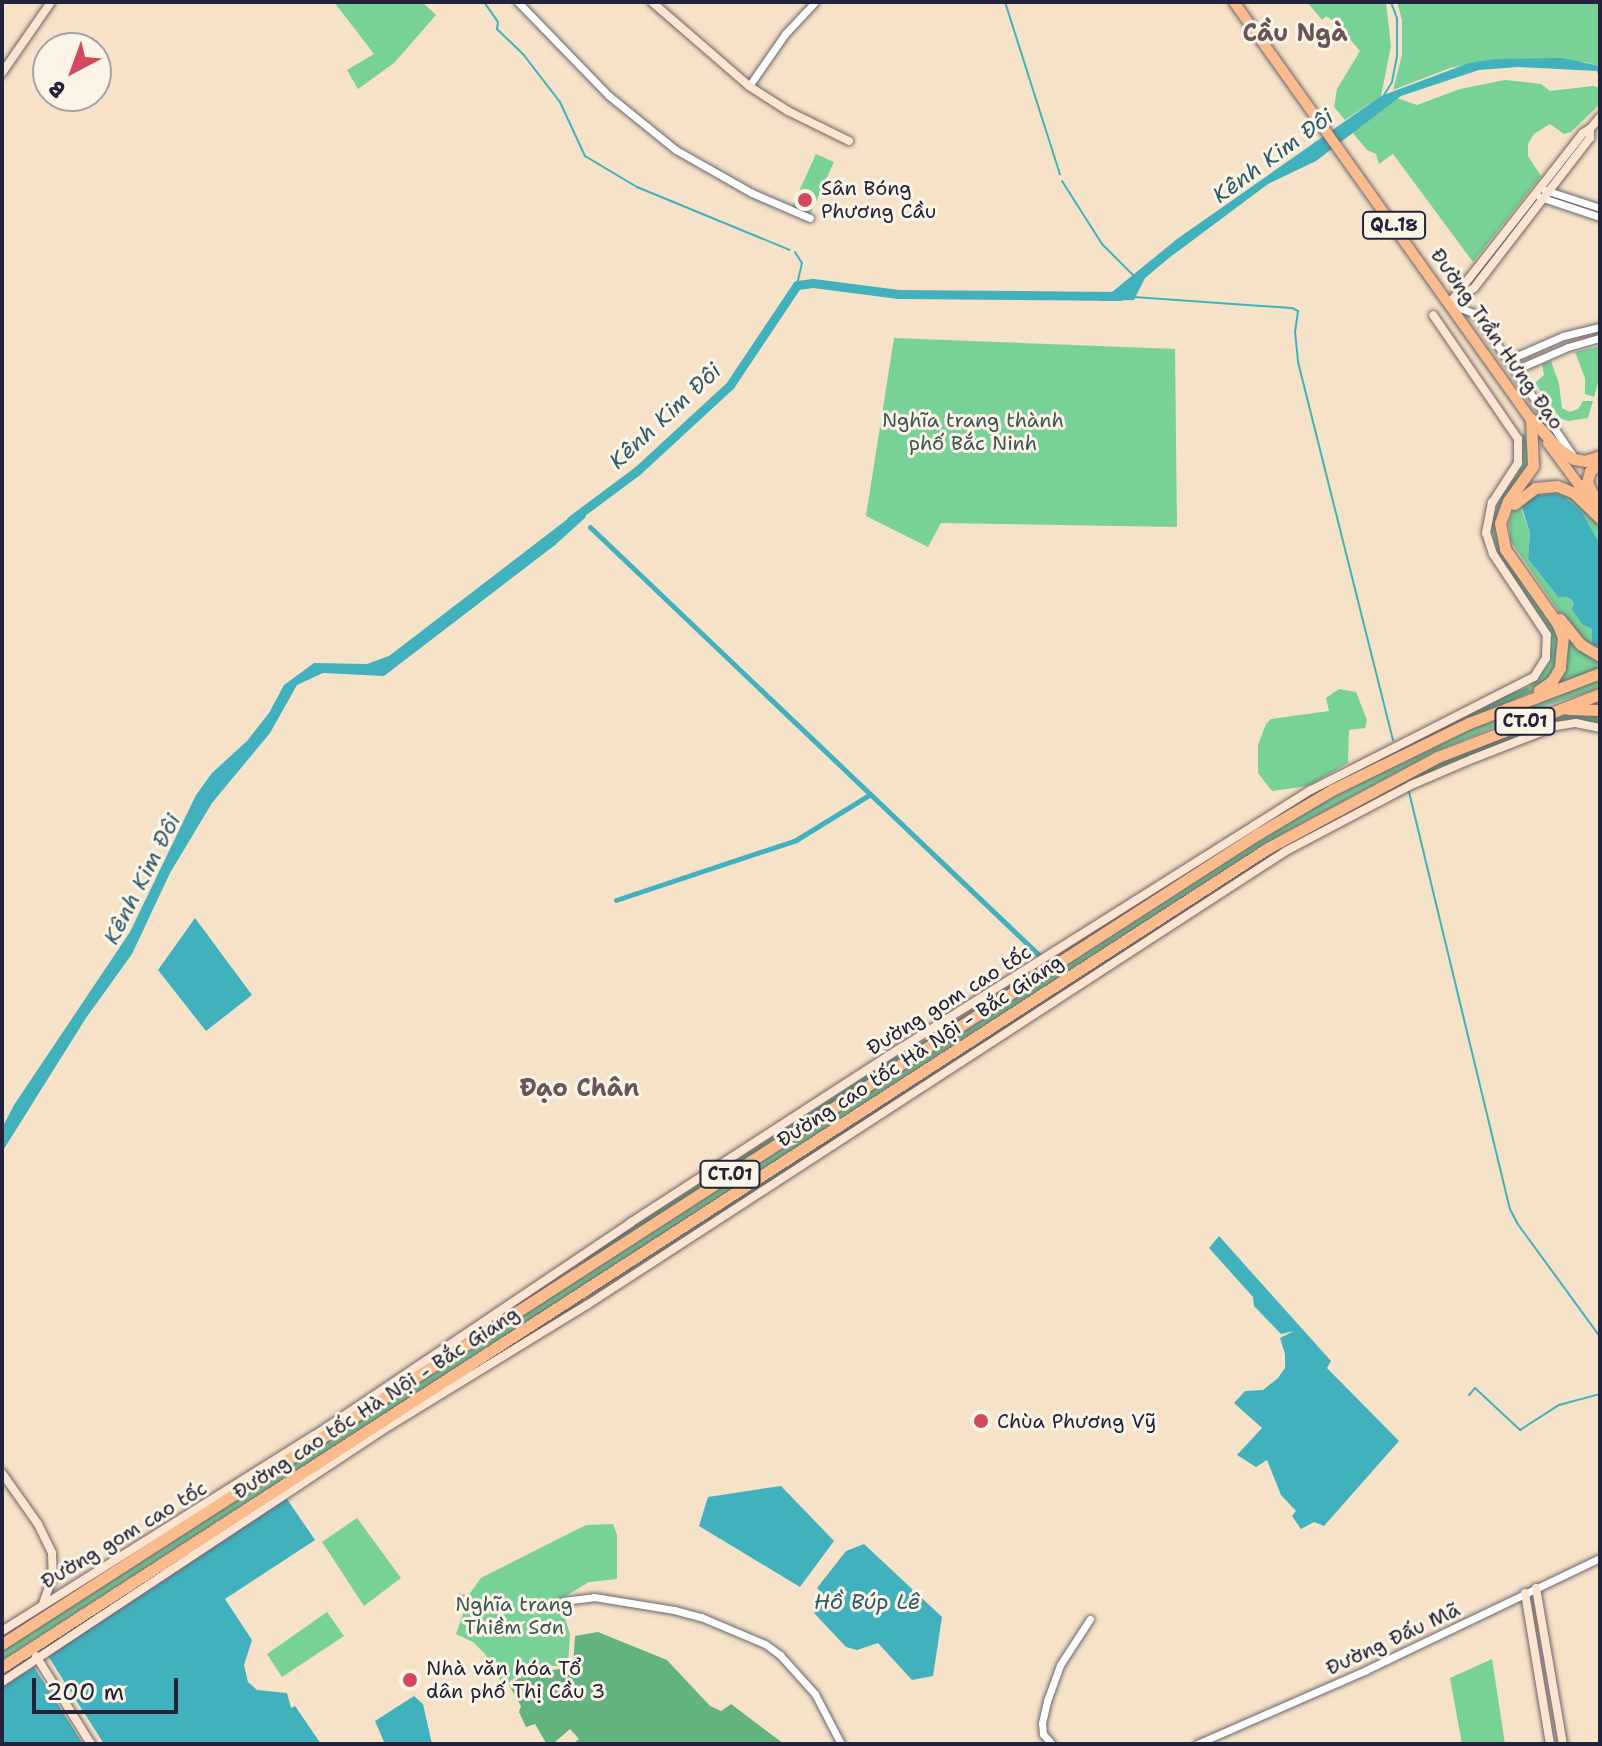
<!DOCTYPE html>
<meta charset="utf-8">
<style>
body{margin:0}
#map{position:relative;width:1602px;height:1746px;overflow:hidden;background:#f6e2c8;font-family:"Shantell Sans",sans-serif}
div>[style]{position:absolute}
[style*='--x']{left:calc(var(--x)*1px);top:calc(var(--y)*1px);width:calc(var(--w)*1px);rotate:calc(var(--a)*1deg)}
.green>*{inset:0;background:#78d197}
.forest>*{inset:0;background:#62b380}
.water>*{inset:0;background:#42b1be}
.stream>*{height:2px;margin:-1px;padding:0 1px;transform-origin:1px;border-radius:1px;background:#42b1be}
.canal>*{height:5px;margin:-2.5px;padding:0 2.5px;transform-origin:2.5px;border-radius:2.5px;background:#42b1be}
.river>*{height:9px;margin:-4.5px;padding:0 4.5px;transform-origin:4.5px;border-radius:4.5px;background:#42b1be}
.roads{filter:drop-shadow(0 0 2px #6c656c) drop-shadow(0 0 2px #6c656c)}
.tertiary>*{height:7px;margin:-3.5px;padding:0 3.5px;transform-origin:3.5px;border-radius:3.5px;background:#fff}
.secondary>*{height:8px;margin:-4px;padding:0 4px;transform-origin:4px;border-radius:4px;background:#fde4d1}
.trunk>*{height:10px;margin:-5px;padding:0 5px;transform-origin:5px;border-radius:5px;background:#fbbb8d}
.motorway>*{height:11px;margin:-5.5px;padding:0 5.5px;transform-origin:5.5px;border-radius:5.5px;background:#fbbb8d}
.dots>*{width:22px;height:22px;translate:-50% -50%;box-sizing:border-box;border:4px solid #fcf5e5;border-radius:50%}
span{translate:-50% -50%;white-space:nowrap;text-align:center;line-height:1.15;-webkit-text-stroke:6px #fcf5e5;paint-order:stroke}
.shield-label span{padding:2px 6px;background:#fcf5e5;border:2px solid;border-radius:6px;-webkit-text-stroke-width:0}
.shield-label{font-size:18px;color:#22223b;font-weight:700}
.poi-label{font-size:20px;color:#22223b}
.left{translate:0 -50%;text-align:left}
.street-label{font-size:20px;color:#22223b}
.park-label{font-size:20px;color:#3c5757}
.water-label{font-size:22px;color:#2f5b6f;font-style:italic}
.quarter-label{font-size:24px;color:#695457;font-weight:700}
.frame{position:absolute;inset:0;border:4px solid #22223b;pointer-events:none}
.north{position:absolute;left:32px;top:32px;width:80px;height:80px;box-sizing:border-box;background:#fcf5e5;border:2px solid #a5a1a1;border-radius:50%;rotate:221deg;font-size:22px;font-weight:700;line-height:32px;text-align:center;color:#22223b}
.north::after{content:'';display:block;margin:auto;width:28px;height:36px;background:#d1495b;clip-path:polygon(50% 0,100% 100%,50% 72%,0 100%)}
.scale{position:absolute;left:32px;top:1678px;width:146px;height:36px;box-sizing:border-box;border:4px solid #22223b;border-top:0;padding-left:10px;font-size:24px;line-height:28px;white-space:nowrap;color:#22223b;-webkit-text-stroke:6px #fcf5e5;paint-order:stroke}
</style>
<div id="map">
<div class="green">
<div style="clip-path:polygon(334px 2px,422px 2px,436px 15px,394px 63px,358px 89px,347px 70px,374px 54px)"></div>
<div style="clip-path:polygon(1307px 2px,1386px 2px,1391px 46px,1381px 96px,1345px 120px,1334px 107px,1337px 89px,1360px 51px,1335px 22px,1326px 16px,1322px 20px)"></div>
<div style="clip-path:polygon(1397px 2px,1600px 2px,1600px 66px,1584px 62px,1494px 59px,1450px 68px,1393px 90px,1402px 55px,1402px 20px)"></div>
<div style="clip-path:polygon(1505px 80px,1541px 84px,1550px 91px,1593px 86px,1600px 88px,1600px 104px,1571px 132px,1564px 134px,1550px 124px,1534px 134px,1528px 144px,1528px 156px,1541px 176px,1473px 262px,1393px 154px,1379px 164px,1376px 154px,1367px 150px,1352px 132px,1397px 98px,1417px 105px,1460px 89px)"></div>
<div style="clip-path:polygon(816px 154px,834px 162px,808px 219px,790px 211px)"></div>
<div style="clip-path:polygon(894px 338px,1175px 349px,1177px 527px,941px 523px,928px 547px,866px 516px)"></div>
<div style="clip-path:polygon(1600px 346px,1600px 376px,1594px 397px,1585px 394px,1585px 378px,1575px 352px)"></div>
<div style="clip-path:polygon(1551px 361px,1559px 384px,1562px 408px,1570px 412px,1578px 409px,1583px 401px,1593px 401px,1588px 418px,1568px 421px,1560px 418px,1535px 383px,1544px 375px,1542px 364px)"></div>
<div style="clip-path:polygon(1525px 434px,1531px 462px,1497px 528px,1559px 635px,1554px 674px,1531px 692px,1528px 687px,1549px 664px,1551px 635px,1498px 553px,1491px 529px,1497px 505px,1522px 466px,1521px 435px)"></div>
<div style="clip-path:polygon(1559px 489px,1582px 505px,1600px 527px,1600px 544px,1582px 512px,1544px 495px,1532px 498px,1521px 508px,1530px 533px,1528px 559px,1558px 597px,1570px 598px,1574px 603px,1583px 625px,1592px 629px,1592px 643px,1600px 648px,1600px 654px,1575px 635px,1510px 540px,1509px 520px,1517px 504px,1531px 492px)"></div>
<div style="clip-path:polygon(1562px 629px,1600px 659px,1600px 668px,1548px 689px,1555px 682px)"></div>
<div style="clip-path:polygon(1600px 680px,1600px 688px,1540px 708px,1435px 752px,1289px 830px,2px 1660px,2px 1650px,1288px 821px,1432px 745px,1507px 713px)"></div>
<div style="clip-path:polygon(1339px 689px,1356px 692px,1367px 720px,1365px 728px,1349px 730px,1348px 763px,1308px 786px,1272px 791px,1258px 773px,1258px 745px,1266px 724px,1271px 719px,1329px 711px,1326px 698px)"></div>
<div style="clip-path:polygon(357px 1518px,401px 1578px,364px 1606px,322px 1542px)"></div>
<div style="clip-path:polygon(613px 1524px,617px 1535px,617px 1579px,589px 1582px,559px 1600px,570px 1634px,568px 1666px,545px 1666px,522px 1672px,508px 1683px,501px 1681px,485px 1654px,473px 1642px,456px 1634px,464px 1611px,454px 1605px,459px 1593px,468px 1596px,481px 1578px,586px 1525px)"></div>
<div style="clip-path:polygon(327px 1612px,344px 1636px,282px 1677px,267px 1654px)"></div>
<div style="clip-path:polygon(1492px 1659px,1505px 1744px,1462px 1744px,1450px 1678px)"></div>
</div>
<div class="forest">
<div style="clip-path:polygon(1528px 687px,1531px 692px,1364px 769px,907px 1056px,905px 1053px,1323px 787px,1489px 702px)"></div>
<div style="clip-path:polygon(1578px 712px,1600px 714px,1600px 724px,1575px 720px,1551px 724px,1441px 767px,1362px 805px,1259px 863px,922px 1083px,920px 1079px,1249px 864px,1445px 757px,1562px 714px)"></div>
<div style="clip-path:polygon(902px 1053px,904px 1057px,583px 1265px,585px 1258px)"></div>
<div style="clip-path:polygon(916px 1080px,919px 1086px,589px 1297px,588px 1293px)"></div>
<div style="clip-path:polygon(584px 1295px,583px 1304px,252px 1511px,40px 1653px,33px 1650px)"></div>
<div style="clip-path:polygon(598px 1632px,667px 1660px,710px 1706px,721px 1711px,731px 1704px,784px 1744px,573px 1744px,579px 1739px,570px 1729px,554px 1743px,546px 1743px,535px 1724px,526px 1727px,519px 1712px,521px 1706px,509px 1685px,525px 1674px,573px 1667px,575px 1636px)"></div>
</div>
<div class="water">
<div style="clip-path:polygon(1562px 58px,1600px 66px,1600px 82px,1597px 71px,1518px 67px,1479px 70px,1401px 96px,1316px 161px,1268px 184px,1169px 258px,1145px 278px,1134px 300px,1101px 301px,1177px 239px,1381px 96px,1469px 63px,1494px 59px)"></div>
<div style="clip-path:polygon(1553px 494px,1563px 496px,1582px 512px,1600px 544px,1600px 648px,1592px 643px,1592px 629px,1583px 625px,1572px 610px,1574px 603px,1570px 598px,1558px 597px,1528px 559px,1530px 533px,1521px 505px,1528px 497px)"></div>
<div style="clip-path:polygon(578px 511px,586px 517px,555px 545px,384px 676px,323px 673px,297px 685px,270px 733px,212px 803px,170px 873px,132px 954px,86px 1018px,2px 1152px,2px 1128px,14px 1105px,130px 932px,196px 795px,212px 773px,247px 741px,269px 713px,284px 685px,314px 663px,367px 664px,389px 656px)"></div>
<div style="clip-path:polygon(195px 918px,252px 995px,206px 1031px,158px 970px)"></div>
<div style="clip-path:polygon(1219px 1236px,1331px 1361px,1327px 1368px,1399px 1441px,1324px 1526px,1314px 1522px,1301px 1529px,1292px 1516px,1296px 1511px,1281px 1495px,1267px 1460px,1256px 1467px,1237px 1455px,1262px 1428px,1234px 1403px,1245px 1391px,1263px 1390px,1278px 1378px,1285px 1368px,1285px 1354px,1280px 1338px,1294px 1331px,1281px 1334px,1254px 1306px,1253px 1297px,1209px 1248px)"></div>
<div style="clip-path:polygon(781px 1486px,834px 1541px,800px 1587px,699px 1526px,708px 1497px)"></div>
<div style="clip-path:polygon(282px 1499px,287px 1499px,315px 1540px,225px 1599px,252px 1640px,244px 1665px,248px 1682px,257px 1690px,287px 1693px,291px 1708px,295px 1706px,321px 1744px,104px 1744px,48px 1656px)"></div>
<div style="clip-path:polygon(864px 1544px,942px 1617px,933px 1676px,912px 1680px,878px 1643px,857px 1650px,846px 1647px,814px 1613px,825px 1596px,817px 1588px,846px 1551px)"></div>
<div style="clip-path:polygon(34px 1667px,83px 1744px,2px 1744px,2px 1687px)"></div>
<div style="clip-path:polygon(414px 1696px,423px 1704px,432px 1744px,385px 1744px,375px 1721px)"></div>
</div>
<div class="stream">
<div style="--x:484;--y:2;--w:24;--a:55"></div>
<div style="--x:498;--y:22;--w:7;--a:98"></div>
<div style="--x:497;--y:29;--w:36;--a:44"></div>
<div style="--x:523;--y:54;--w:61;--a:52.4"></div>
<div style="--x:560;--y:102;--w:60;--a:65.2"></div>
<div style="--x:585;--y:156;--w:61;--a:30.8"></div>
<div style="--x:637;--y:187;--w:165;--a:22.4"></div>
<div style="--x:1005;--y:2;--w:181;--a:72.3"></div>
<div style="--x:1384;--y:95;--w:15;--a:-58"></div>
<div style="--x:1392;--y:82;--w:26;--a:-79"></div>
<div style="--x:1397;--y:56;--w:38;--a:-90"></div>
<div style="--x:1397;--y:18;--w:17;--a:-111"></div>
<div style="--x:1062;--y:181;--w:75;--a:57.6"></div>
<div style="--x:1102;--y:244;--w:44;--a:45"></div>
<div style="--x:795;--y:252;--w:13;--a:58"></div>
<div style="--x:802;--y:263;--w:23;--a:103"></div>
<div style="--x:1134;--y:297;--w:158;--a:4"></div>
<div style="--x:1292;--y:308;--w:7;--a:27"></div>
<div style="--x:1298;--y:311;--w:21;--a:98"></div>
<div style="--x:1295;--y:332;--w:30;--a:84"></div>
<div style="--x:1298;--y:362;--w:390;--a:75.9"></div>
<div style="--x:1409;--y:792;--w:429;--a:76.4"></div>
<div style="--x:1510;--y:1209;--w:16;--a:63"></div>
<div style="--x:1517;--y:1223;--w:141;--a:53.9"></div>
<div style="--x:1469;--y:1395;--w:9;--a:-49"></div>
<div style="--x:1475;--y:1388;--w:62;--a:43"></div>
<div style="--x:1520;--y:1430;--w:46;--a:-32.7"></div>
<div style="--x:1559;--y:1405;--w:42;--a:-15"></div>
</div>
<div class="canal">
<div style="--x:590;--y:527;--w:620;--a:43.63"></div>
<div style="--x:616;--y:900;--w:190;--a:-18.4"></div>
<div style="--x:796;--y:840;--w:86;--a:-31.7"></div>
</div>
<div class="river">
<div style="--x:571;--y:520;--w:84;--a:-36.7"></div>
<div style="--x:638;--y:470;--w:125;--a:-42.7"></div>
<div style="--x:730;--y:385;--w:120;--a:-56.2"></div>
<div style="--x:797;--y:285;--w:16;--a:-7"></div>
<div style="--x:813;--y:283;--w:86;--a:7.4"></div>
<div style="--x:898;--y:294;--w:222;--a:0.5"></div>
</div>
<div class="roads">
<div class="tertiary">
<div style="--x:518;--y:2;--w:129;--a:45.9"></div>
<div style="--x:608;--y:95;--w:87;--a:39"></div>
<div style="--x:676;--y:150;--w:87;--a:29.5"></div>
<div style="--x:752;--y:193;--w:63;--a:23.3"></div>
<div style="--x:749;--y:86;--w:63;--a:-55.3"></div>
<div style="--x:785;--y:34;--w:44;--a:-46.8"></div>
<div style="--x:1545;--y:190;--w:58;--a:18.1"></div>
<div style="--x:1540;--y:197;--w:63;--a:18.4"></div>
<div style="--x:1449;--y:304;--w:29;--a:20"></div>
<div style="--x:1476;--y:314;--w:170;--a:55.6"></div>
<div style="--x:1508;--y:360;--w:60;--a:-23.6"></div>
<div style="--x:1563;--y:336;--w:38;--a:-14"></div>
<div style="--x:1515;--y:370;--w:58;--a:-23.5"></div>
<div style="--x:1568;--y:347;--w:33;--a:-16"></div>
<div style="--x:563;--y:1601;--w:31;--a:-7"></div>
<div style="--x:594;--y:1597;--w:81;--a:9.2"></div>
<div style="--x:674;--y:1610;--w:28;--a:15"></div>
<div style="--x:701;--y:1617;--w:69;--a:22.9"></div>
<div style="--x:765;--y:1644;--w:19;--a:36"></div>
<div style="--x:780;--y:1655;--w:52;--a:48.1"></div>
<div style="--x:815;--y:1694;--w:56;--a:62.5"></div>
<div style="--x:1052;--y:1744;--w:13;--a:-132"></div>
<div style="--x:1043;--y:1734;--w:11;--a:-95"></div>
<div style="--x:1042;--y:1723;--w:23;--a:-77"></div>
<div style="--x:1047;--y:1701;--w:38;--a:-70"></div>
<div style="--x:1060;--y:1665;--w:55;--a:-56.9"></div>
<div style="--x:1197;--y:1744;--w:184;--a:-23.6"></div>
<div style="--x:1366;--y:1670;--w:259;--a:-25.6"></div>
</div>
<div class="secondary">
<div style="--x:652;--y:2;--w:128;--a:40.9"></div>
<div style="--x:749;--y:86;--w:46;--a:32.7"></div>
<div style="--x:788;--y:111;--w:68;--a:26.2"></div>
<div style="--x:2;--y:73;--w:86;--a:-55.4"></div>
<div style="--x:1450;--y:303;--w:28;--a:-32"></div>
<div style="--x:1474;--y:288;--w:190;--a:-52.3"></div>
<div style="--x:1590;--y:138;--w:9;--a:-90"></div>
<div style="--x:1449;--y:304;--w:217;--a:-51.9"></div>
<div style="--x:1583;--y:133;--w:8;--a:-30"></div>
<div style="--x:1590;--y:129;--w:16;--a:-50"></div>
<div style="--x:2;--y:1473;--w:62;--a:54.8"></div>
<div style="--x:38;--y:1524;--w:32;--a:64"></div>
<div style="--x:52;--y:1553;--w:23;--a:88"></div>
<div style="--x:53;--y:1576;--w:29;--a:110"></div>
<div style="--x:1536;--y:1588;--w:158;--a:80.2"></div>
<div style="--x:1525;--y:1593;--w:153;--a:80.6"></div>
<div style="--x:2;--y:1631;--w:369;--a:-32.1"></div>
<div style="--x:315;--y:1435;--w:380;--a:-33.9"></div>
<div style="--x:630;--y:1223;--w:323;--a:-32.9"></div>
<div style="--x:901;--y:1048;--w:484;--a:-32.2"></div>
<div style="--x:1311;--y:790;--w:250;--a:-26.9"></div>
<div style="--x:1534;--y:677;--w:22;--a:-58"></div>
<div style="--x:1546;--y:658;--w:23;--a:-88"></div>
<div style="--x:1547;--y:635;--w:97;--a:-123.7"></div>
<div style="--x:1493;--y:554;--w:22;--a:-108"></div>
<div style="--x:1486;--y:533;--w:31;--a:-79"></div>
<div style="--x:1492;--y:503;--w:48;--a:-57"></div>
<div style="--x:1518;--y:463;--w:24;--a:-90"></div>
<div style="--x:1518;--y:439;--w:150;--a:-124.4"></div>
<div style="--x:36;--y:1656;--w:104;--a:58"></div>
<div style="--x:2;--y:1682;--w:455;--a:-33.5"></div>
<div style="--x:381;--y:1431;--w:241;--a:-31.5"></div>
<div style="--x:587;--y:1305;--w:833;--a:-33"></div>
<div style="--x:1286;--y:851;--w:141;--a:-27.8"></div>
<div style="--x:1411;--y:785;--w:66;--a:-23.1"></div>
<div style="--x:1472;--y:759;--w:90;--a:-21.4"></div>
<div style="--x:1556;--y:726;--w:20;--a:-9"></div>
<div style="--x:1576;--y:723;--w:25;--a:12"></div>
</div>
<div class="trunk">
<div style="--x:1234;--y:2;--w:518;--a:54.59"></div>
<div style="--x:1548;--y:443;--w:81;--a:53.6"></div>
</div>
<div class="motorway">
<div style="--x:1530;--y:418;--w:42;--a:46.9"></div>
<div style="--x:1559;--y:449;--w:18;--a:34"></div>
<div style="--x:1574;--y:459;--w:11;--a:10"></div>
<div style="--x:1585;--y:461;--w:16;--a:-18"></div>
<div style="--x:1531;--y:419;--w:47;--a:87.6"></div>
<div style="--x:1533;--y:466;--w:43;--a:125.5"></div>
<div style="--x:1508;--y:501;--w:23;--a:110"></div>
<div style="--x:1500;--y:523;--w:26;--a:79"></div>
<div style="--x:1505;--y:549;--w:90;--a:54.9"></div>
<div style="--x:1557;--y:623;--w:15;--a:67"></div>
<div style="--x:1563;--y:637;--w:31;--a:96"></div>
<div style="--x:1560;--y:668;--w:15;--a:122"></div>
<div style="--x:1552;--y:681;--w:16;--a:145"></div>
<div style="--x:1600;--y:463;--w:13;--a:141"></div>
<div style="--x:1590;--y:471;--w:11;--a:105"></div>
<div style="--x:1587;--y:482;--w:31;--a:65"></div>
<div style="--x:1514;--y:504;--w:26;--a:-37"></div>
<div style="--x:1535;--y:488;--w:22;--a:-5"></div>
<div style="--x:1557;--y:486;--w:18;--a:22"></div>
<div style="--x:1574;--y:493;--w:36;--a:44"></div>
<div style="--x:1560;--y:619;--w:32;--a:51"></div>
<div style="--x:1580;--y:644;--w:23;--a:31"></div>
<div style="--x:1568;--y:709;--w:32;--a:2"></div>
<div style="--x:2;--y:1644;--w:1495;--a:-32.82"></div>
<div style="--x:1258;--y:834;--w:86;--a:-30.7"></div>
<div style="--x:1332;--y:790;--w:153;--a:-26.1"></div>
<div style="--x:1469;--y:723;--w:140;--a:-20.9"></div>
<div style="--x:2;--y:1667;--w:1508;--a:-32.9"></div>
<div style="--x:1268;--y:848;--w:193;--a:-28.2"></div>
<div style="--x:1438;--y:757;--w:174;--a:-21.3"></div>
</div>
</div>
<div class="dots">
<div style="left:805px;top:200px;background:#d1495b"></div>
<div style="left:981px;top:1421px;background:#d1495b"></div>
<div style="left:410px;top:1680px;background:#d1495b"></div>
</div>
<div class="shield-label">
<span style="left:1394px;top:225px">QL.18</span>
<span style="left:1525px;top:721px">CT.01</span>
<span style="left:730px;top:1174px">CT.01</span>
</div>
<div class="poi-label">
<span class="left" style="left:821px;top:200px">Sân Bóng<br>Phương Cầu</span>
<span class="left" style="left:997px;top:1421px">Chùa Phương Vỹ</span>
<span class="left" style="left:426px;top:1680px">Nhà văn hóa Tổ<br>dân phố Thị Cầu 3</span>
</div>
<div class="street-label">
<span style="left:1497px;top:339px;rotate:55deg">Đường Trần Hưng Đạo</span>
<span style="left:949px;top:1000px;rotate:-32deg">Đường gom cao tốc</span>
<span style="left:920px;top:1051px;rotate:-33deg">Đường cao tốc Hà Nội - Bắc Giang</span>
<span style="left:376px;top:1403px;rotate:-33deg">Đường cao tốc Hà Nội - Bắc Giang</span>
<span style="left:124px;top:1535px;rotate:-31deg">Đường gom cao tốc</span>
<span style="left:1393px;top:1639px;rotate:-25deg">Đường Đấu Mã</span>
</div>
<div class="park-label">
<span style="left:973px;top:432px">Nghĩa trang thành<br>phố Bắc Ninh</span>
<span style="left:514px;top:1616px">Nghĩa trang<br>Thiềm Sơn</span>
</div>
<div class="water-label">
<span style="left:1273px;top:156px;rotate:-36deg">Kênh Kim Đôi</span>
<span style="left:665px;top:416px;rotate:-43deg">Kênh Kim Đôi</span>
<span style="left:142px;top:879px;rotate:-63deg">Kênh Kim Đôi</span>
<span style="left:867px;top:1602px">Hồ Búp Lê</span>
</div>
<div class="quarter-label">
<span style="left:1295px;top:34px">Cầu Ngà</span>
<span style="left:579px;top:1089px">Đạo Chân</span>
</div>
<div class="frame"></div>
<div class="north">B</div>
<div class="scale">200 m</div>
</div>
